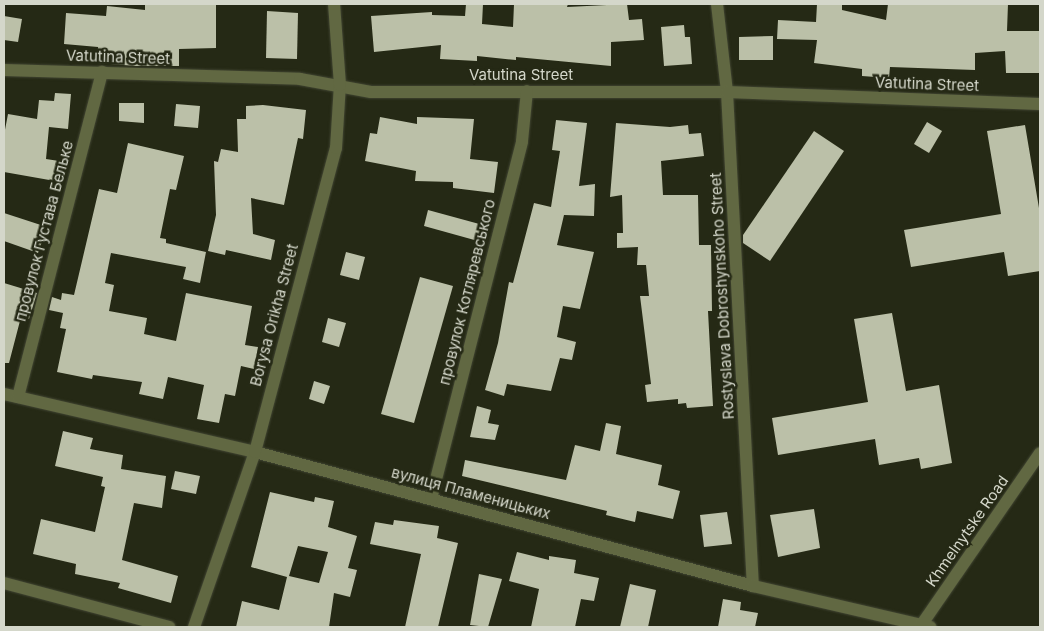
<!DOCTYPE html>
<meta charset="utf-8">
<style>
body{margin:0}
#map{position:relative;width:1044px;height:631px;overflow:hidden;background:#252915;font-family:Inter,sans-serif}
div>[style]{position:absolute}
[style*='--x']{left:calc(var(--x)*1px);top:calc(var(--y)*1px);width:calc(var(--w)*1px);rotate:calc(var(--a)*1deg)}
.building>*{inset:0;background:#bbc0a8}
.roads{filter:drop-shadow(0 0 1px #414532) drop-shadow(0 0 1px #414532)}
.minor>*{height:12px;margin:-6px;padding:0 6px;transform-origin:6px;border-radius:6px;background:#616842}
span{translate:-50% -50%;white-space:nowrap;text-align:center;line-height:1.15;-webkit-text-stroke:5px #252915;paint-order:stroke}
.street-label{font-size:15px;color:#d4d7ca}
.frame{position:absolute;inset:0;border:5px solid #d4d7ca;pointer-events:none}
</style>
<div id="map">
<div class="building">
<div style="clip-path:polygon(145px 4px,216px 4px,216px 48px,179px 49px,179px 66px,136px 66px,97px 63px,98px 47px,64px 44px,66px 13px,106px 16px,107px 6px,145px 10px)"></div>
<div style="clip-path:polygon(466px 4px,483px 4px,482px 24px,513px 27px,514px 4px,568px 4px,567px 7px,627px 4px,629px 20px,642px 19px,644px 40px,611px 42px,611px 66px,516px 57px,516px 60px,477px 56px,477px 61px,440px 59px,441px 45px,374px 52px,371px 16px,432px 12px,432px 15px,465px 16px)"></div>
<div style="clip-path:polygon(817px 4px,842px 4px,842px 10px,886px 20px,888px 4px,1008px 4px,1007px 31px,1040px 31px,1040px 73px,1006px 73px,1005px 51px,975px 53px,975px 70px,890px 67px,889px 78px,862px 76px,862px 69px,814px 63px,817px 40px,777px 39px,778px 20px,816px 22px)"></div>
<div style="clip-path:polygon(267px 11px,298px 13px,297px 59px,266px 58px)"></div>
<div style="clip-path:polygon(4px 16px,22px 19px,18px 42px,4px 40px)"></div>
<div style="clip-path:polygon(684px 25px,685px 37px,690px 37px,692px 64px,664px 66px,661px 27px)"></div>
<div style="clip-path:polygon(773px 36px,773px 60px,739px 60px,739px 37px)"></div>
<div style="clip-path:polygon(55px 93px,71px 94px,68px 129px,49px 127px,46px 159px,59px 161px,55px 181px,4px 172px,4px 135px,8px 114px,37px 119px,39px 100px,54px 101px)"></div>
<div style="clip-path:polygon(119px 103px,144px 103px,144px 123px,119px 121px)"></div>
<div style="clip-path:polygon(176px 104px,200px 106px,198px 128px,174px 126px)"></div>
<div style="clip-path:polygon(263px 105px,306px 110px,303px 139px,298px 138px,284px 205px,251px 198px,253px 234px,275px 240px,271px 260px,226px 250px,225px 255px,208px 251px,216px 215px,214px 161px,218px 162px,221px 149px,238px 152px,237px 119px,246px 119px,246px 106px)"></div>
<div style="clip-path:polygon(380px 117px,417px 124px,417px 117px,474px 119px,470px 159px,498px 162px,494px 193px,453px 188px,453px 182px,415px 181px,416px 171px,365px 161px,370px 133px,377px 134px)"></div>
<div style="clip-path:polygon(556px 120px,587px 123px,579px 186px,595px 184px,594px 216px,564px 215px,557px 245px,594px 252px,580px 309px,563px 306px,557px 337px,576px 342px,572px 360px,560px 358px,551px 391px,507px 384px,504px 396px,485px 390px,498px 343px,509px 282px,513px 283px,534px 203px,551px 207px,560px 151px,552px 150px)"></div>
<div style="clip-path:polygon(927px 122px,942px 131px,929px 153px,914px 144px)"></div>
<div style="clip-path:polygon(616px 123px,670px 127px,688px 125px,689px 134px,701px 133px,704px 156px,661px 161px,663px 195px,698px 195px,699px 245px,711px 245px,712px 311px,708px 311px,713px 406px,687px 408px,686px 403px,678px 404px,678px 399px,647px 402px,645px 385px,651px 384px,640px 296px,649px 296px,646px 265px,637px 265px,638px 247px,617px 248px,617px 233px,623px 233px,622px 195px,610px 197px)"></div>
<div style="clip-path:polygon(1025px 125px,1040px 214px,1040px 271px,1008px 276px,1004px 252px,911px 267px,904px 230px,1001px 214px,987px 131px)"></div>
<div style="clip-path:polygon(814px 131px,844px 151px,770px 261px,743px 243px,743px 235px)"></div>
<div style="clip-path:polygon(128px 143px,184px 156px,176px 190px,170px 189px,160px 238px,166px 239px,166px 243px,206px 252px,200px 283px,183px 279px,186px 267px,111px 253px,105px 283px,114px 285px,109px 311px,147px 318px,144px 334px,176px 341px,186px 293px,252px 306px,245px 345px,258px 347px,254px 369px,241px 366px,235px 396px,225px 394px,219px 423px,197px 419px,204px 385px,168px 377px,163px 399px,139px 394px,142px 382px,93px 375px,92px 379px,57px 372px,66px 329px,60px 328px,63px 313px,49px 310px,52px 297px,61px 300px,62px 293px,74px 295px,99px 189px,117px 193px)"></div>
<div style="clip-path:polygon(428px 210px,483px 225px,478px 241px,424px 226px)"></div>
<div style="clip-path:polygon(4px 213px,47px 227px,38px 253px,4px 241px)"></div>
<div style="clip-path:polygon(346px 252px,365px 257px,359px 280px,340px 275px)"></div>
<div style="clip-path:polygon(420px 277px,453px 286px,414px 423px,381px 414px)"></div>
<div style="clip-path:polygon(4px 283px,37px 293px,29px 319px,21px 317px,9px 363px,4px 363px)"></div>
<div style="clip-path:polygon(892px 313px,906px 391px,939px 385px,952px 463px,921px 469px,919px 458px,879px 465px,875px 439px,778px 455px,772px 418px,868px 402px,854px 319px)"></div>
<div style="clip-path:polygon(328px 318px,346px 323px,339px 347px,322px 342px)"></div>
<div style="clip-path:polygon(314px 381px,330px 386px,324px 404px,309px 399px)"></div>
<div style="clip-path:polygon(477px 406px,491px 410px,488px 423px,499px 425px,495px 440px,470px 437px)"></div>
<div style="clip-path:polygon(606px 423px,621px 426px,616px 454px,662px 465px,658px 485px,680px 491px,673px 519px,637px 511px,635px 522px,606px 515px,607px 511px,462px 476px,465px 460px,566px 480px,575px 445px,600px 451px)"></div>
<div style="clip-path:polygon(63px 431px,93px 438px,90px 449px,123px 455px,121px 469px,166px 476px,162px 508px,134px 503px,122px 560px,178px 576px,171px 603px,118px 588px,120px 583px,75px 574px,76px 564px,33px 554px,41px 519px,95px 532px,105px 487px,101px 486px,103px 477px,55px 466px)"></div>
<div style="clip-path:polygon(175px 471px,200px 476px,196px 494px,171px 489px)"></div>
<div style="clip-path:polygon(evenodd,270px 492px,314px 502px,315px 497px,334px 501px,328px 527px,357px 536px,348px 568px,357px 570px,350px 597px,334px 593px,329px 627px,236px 627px,242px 601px,279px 610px,287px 577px,251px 567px,270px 492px,298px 546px,328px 552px,319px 583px,289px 576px,298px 546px)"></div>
<div style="clip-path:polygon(814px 509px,820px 548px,778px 557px,770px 515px)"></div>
<div style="clip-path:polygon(727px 512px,732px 544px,704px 547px,700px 515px)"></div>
<div style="clip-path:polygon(394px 520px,439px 526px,437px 538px,458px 543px,438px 627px,405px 627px,421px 554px,370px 544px,375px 522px,393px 525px)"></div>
<div style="clip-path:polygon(517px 552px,549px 560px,549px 556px,576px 560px,574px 573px,599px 578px,594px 601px,581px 599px,575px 627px,531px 627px,539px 589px,509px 581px)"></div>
<div style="clip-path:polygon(479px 574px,502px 579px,488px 627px,470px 625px)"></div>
<div style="clip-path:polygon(630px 584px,656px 590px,648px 627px,620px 627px)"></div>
<div style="clip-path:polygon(723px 599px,741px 602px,740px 610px,758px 613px,755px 627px,718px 627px)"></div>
</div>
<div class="roads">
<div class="minor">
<div style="--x:717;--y:4;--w:89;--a:83.5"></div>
<div style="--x:727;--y:92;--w:495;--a:87"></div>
<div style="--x:4;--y:70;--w:296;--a:1.7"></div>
<div style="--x:300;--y:79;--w:72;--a:10.4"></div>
<div style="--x:371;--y:92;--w:356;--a:0"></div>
<div style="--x:727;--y:92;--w:313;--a:2.2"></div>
<div style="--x:4;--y:394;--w:258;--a:13"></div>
<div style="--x:255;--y:452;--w:516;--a:15.06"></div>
<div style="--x:753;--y:586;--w:182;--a:13"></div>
<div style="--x:18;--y:397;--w:336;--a:-75.5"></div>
<div style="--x:431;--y:499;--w:369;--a:-75.7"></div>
<div style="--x:522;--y:141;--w:50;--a:-84.3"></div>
<div style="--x:4;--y:583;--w:171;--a:14.9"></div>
<div style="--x:194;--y:627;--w:185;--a:-70.8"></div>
<div style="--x:255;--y:452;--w:315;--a:-75.1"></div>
<div style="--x:336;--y:148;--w:63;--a:-86.4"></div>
<div style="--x:340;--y:85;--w:81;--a:-94.2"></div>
<div style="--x:920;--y:627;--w:211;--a:-55.4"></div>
</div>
</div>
<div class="street-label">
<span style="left:118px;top:57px;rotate:2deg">Vatutina Street</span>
<span style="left:521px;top:75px">Vatutina Street</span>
<span style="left:927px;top:84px;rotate:2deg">Vatutina Street</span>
<span style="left:44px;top:231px;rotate:-75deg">провулок Густава Бельке</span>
<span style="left:467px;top:292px;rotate:-76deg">провулок Котляревського</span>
<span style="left:722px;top:296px;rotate:-93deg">Rostyslava Dobroshynskoho Street</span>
<span style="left:274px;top:315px;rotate:-75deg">Borysa Orikha Street</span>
<span style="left:471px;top:493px;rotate:15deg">вулиця Пламеницьких</span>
<span style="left:967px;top:531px;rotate:-55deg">Khmelnytske Road</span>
</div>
<div class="frame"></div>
</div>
